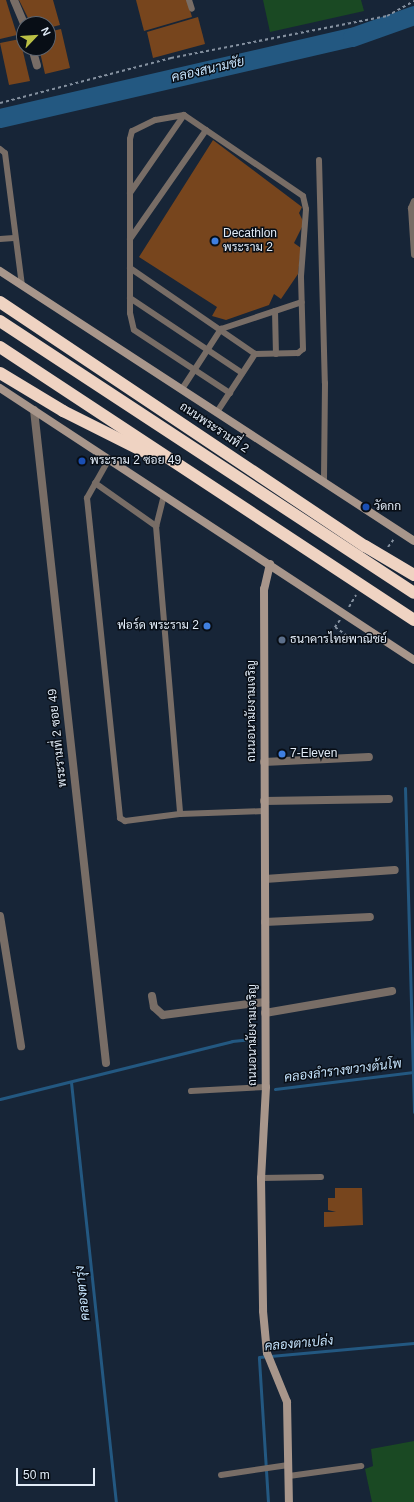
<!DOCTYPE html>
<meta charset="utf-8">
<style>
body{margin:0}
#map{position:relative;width:414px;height:1502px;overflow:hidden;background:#172537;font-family:Helvetica,Sarabun,sans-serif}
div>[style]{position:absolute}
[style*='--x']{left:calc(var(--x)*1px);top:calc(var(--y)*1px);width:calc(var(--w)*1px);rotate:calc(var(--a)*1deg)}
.green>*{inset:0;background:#1a4923}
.stream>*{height:3px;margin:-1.5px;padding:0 1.5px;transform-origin:1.5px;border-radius:1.5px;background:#235881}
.river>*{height:19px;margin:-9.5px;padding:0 9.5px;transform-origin:9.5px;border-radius:9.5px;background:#235881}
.building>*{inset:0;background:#77451d}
.path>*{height:2px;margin-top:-1px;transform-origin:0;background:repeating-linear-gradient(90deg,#84909f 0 3px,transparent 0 6px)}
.lane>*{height:6px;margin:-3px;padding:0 3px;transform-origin:3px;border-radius:3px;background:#786d66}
.street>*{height:8px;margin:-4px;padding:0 4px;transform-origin:4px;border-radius:4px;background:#786d66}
.secondary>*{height:8px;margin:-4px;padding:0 4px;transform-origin:4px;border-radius:4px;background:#a8968b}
.highway>*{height:12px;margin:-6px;padding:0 6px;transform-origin:6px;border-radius:6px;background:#efd3c2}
.dots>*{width:11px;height:11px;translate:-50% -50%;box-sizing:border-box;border:2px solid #080e16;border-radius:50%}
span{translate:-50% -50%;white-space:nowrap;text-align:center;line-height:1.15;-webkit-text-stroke:3px #080e16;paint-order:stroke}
.poi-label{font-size:12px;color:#e1ebf7}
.left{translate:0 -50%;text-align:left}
.right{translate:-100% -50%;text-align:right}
.street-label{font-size:12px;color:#e1ebf7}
.water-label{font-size:13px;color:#c4e2fb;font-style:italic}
.north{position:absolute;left:16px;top:16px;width:40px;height:40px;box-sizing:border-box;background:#080e16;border:1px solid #5f6670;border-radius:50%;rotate:65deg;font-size:11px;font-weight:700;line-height:16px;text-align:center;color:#e1ebf7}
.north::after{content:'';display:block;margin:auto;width:14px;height:18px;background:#bac045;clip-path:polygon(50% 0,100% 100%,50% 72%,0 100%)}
.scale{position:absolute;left:16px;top:1468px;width:79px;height:18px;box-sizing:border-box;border:2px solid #e1ebf7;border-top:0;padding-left:5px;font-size:12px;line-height:14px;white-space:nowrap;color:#e1ebf7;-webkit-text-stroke:3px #080e16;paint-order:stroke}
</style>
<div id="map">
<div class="green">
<div style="clip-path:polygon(263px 0,361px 0,364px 11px,270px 32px)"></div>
<div style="clip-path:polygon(414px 1441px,414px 1502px,372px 1502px,365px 1469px,373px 1466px,371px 1449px)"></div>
</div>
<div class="stream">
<div style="--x:405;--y:788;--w:324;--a:88.4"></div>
<div style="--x:71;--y:1082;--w:422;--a:83.9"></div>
<div style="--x:275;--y:1089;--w:140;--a:-7"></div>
<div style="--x:0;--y:1099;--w:239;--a:-14"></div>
<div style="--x:232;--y:1041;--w:20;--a:-6"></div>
<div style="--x:268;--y:1502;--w:145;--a:-93.6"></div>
<div style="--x:259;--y:1357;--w:156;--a:-5.2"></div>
</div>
<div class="river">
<div style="--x:0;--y:118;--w:361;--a:-13"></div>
<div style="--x:352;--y:37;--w:66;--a:-19.5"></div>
</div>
<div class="building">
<div style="clip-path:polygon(0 0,6px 0,17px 35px,0 39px)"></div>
<div style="clip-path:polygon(19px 0,53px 0,60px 25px,48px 28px,48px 24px,31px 24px)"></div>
<div style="clip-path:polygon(136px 0,187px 0,192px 17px,144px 31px)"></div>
<div style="clip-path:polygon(198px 17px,205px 44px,153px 58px,147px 32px)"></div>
<div style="clip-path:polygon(61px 29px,70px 68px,45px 74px,39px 48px,48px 48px,48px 32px)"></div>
<div style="clip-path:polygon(20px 39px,30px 81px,9px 85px,0 43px)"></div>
<div style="clip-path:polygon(213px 140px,302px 207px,299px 213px,304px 223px,294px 243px,301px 248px,298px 274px,281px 299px,274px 294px,269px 305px,226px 320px,212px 316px,217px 307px,139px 257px)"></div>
<div style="clip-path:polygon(335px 1188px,362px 1188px,363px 1225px,324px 1227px,324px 1212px,336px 1212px,328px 1210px,328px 1198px,335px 1198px)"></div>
</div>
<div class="path">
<div style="--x:0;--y:103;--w:177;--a:-14.7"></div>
<div style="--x:171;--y:58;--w:220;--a:-11"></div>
<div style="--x:387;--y:16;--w:31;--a:-29"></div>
<div style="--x:388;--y:547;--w:10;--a:-53"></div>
<div style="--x:349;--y:607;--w:14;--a:-60"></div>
<div style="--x:340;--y:620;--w:9;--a:126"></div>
<div style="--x:335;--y:627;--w:14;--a:36"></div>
</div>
<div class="lane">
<div style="--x:189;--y:0;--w:9;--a:72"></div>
<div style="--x:0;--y:149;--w:6;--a:39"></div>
<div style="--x:5;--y:153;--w:133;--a:82.7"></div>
<div style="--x:319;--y:160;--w:223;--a:88.5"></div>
<div style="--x:325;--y:383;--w:98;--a:90.6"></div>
<div style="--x:130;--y:193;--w:95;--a:-55.3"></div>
<div style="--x:414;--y:201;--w:8;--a:113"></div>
<div style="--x:411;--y:208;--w:47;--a:86.3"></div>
<div style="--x:0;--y:239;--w:14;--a:-4"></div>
<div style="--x:130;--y:239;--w:133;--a:-55.1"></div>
<div style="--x:130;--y:268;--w:152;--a:34.5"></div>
<div style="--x:255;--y:354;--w:43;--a:-1.3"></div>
<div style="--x:298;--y:353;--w:6;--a:-39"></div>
<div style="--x:303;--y:349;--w:73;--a:-91.6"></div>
<div style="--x:301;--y:276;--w:67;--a:-85.7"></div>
<div style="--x:306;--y:209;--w:13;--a:-103"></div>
<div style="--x:303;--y:196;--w:144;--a:-145.8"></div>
<div style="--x:184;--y:115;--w:29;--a:170"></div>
<div style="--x:155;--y:120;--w:25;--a:154"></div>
<div style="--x:132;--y:131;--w:8;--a:104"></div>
<div style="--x:130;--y:139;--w:174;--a:90"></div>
<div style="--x:130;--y:313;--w:17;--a:77"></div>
<div style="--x:134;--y:330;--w:115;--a:33.3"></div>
<div style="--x:130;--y:298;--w:135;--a:33.8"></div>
<div style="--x:275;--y:311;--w:43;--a:88.7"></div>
<div style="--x:182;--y:389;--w:72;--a:-57"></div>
<div style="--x:221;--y:329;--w:85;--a:-18.4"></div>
<div style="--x:217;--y:412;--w:69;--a:-56.8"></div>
<div style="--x:109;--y:459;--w:45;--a:119.4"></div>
<div style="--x:87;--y:498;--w:322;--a:84.1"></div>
<div style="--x:120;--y:818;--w:6;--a:31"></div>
<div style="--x:125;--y:821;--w:55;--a:-7.3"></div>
<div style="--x:180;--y:814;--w:84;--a:-2"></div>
<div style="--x:95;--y:483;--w:75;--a:35.2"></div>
<div style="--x:164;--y:495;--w:32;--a:104"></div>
<div style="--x:156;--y:526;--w:289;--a:85.2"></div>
<div style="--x:191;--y:1091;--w:75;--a:-3.1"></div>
<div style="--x:261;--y:1178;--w:60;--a:-1"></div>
<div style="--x:221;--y:1475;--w:68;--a:-8.5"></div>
<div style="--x:289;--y:1476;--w:73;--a:-7.9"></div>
</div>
<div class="street">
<div style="--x:14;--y:0;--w:26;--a:67"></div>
<div style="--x:32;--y:48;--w:18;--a:74"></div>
<div style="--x:34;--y:410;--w:657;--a:83.71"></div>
<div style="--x:264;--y:762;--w:105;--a:-2.7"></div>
<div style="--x:264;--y:801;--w:125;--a:-0.9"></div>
<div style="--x:265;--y:879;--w:130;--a:-4"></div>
<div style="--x:0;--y:916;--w:132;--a:80.8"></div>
<div style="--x:265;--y:922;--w:105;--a:-2.7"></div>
<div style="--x:152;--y:996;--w:11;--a:80"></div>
<div style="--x:154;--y:1007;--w:12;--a:42"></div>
<div style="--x:163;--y:1015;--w:103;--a:-7.3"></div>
<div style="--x:265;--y:1013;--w:129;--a:-9.8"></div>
</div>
<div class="secondary">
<div style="--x:0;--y:271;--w:494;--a:33.1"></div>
<div style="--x:0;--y:388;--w:495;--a:33.3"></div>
<div style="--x:270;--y:564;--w:26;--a:103"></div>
<div style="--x:264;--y:589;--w:498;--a:89.8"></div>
<div style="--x:266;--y:1087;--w:91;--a:93.1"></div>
<div style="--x:261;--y:1178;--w:133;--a:89.1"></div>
<div style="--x:263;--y:1311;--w:42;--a:84.6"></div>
<div style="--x:267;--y:1353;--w:53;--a:67.8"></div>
<div style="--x:287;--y:1402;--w:100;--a:88.9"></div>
</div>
<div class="highway">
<div style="--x:0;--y:302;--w:439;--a:33.8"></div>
<div style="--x:365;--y:546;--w:57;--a:30.6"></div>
<div style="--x:0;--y:321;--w:495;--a:33.3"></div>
<div style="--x:0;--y:347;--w:496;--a:33.4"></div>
<div style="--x:0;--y:373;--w:74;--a:31.1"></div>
<div style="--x:63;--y:411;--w:103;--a:26.6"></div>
</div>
<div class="dots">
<div style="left:215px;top:241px;background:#3f7fe0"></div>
<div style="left:82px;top:461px;background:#1a4fb4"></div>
<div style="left:366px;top:507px;background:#1a4fb4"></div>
<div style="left:207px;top:626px;background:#3f7fe0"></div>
<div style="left:282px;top:640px;background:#5c6f8a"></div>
<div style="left:282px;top:754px;background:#3f7fe0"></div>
</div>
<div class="poi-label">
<span class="left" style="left:223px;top:241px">Decathlon<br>พระราม 2</span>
<span class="left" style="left:90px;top:461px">พระราม 2 ซอย 49</span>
<span class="left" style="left:374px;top:507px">วัดกก</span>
<span class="right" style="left:199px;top:626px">ฟอร์ด พระราม 2</span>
<span class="left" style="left:290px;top:640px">ธนาคารไทยพาณิชย์</span>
<span class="left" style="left:290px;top:754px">7-Eleven</span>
</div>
<div class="street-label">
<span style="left:214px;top:428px;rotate:34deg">ถนนพระรามที่ 2</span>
<span style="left:252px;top:711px;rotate:-90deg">ถนนอนามัยงามเจริญ</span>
<span style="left:58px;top:738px;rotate:-96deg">พระรามที่ 2 ซอย 49</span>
<span style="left:253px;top:1035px;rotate:-90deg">ถนนอนามัยงามเจริญ</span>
</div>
<div class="water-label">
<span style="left:208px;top:70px;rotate:-13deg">คลองสนามชัย</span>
<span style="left:343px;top:1071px;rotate:-7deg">คลองลำรางขวางต้นโพ</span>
<span style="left:83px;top:1293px;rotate:-96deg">คลองตารุ่ง</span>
<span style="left:299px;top:1344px;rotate:-5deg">คลองตาเปล่ง</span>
</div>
<div class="north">N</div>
<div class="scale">50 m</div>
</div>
